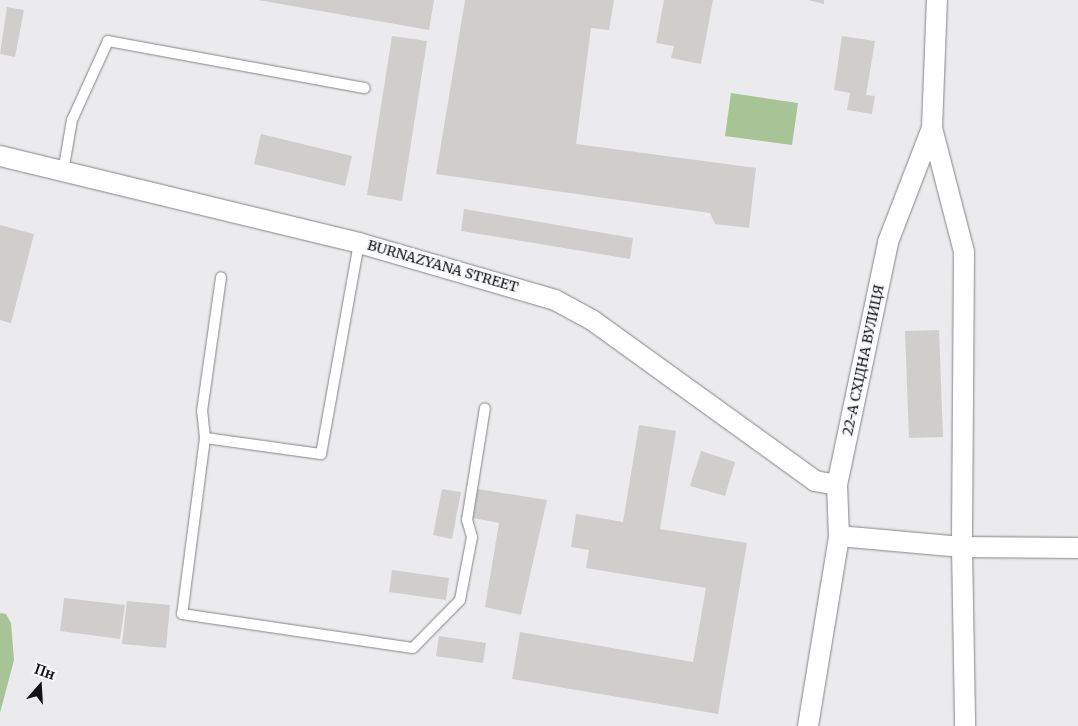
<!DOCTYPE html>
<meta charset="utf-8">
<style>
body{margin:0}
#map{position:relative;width:1078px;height:726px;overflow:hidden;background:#ebebed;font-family:Merriweather,serif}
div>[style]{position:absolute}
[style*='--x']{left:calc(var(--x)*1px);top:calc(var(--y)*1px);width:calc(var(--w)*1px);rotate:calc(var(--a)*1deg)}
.green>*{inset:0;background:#a7c496}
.building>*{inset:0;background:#d0cecd}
.roads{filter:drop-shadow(0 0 1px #848587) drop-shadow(0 0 1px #848587)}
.service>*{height:10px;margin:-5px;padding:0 5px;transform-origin:5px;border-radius:5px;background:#fff}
.minor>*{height:20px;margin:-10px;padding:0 10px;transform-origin:10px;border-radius:10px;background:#fff}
span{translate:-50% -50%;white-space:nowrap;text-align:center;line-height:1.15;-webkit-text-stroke:5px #f8f9fb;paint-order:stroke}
.street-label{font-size:14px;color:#131314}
.north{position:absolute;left:15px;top:661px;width:50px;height:50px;-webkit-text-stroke:4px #f8f9fb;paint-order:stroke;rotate:19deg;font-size:14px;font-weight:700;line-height:20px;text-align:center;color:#131314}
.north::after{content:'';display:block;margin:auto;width:18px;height:22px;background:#131314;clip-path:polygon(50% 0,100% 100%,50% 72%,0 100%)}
</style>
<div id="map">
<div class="green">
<div style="clip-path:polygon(731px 93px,798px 103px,792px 145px,725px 136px)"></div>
<div style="clip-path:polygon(0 613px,6px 614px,11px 623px,14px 660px,0 713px)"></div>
</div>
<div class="building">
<div style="clip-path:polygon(258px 0,434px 0,429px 30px)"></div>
<div style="clip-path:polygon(465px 0,614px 0,609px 30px,591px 28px,576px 144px,756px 168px,749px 228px,715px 224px,710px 213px,436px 174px)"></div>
<div style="clip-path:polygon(664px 0,713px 0,701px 64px,671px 58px,674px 46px,656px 43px)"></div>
<div style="clip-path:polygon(808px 0,824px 0,824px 4px)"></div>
<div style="clip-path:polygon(7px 7px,24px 10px,15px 57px,0 54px)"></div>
<div style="clip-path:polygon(392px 36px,427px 41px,402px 201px,367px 195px)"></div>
<div style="clip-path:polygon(842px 36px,875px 41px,866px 95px,875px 96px,872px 114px,847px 110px,850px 93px,834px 90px)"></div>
<div style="clip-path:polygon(261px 134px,352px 156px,345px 186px,254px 164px)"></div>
<div style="clip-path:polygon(464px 209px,633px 238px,630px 259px,461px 231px)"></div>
<div style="clip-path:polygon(0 225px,34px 234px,11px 323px,0 320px)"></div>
<div style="clip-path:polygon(939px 330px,943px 437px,909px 438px,905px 331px)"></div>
<div style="clip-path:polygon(639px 425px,676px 431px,660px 529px,747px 543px,718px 714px,512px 679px,520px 632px,693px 662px,706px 588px,586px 568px,589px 550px,571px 547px,576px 514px,623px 522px)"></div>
<div style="clip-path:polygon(701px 451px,735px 462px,725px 496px,690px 486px)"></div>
<div style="clip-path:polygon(442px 489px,461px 492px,452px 539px,433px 535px)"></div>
<div style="clip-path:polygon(477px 489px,547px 500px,521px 615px,485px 607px,499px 523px,473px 518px)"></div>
<div style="clip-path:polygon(392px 570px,449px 578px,446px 600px,389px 592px)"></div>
<div style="clip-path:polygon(64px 598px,125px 605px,120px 639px,60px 631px)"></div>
<div style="clip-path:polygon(127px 601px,170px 605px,166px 648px,122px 644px)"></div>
<div style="clip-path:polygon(439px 636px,486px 643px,483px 663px,436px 656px)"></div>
</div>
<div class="roads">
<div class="service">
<div style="--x:63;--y:172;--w:53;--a:-80.2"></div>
<div style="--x:72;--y:120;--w:87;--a:-65.5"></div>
<div style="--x:108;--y:41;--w:261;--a:10.4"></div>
<div style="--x:359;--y:243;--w:214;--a:100.2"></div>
<div style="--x:321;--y:454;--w:117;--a:-172.1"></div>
<div style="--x:205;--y:438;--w:177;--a:97.4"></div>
<div style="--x:182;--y:614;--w:233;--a:8.4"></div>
<div style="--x:413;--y:648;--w:67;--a:-45.6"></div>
<div style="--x:460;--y:600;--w:64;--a:-79.2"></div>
<div style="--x:472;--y:537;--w:18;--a:-106"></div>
<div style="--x:467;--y:520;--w:113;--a:-80.9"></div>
<div style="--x:205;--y:438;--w:27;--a:-96"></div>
<div style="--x:202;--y:411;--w:135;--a:-81.9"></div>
</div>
<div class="minor">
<div style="--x:932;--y:128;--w:128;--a:75.5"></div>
<div style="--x:964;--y:252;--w:295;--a:90.4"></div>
<div style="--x:962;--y:547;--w:179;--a:89"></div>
<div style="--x:0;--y:156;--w:369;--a:13.6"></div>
<div style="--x:359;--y:243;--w:204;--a:16.2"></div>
<div style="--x:555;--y:300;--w:42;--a:28.4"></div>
<div style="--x:592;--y:320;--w:275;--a:35.8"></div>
<div style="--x:815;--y:481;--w:22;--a:10"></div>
<div style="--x:839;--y:536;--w:123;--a:5.1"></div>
<div style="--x:962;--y:547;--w:116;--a:0.5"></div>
<div style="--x:808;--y:726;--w:193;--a:-80.7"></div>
<div style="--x:839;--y:536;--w:51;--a:-92.2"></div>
<div style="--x:837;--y:485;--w:248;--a:-78.1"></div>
<div style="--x:888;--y:242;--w:122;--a:-68.9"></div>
<div style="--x:932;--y:128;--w:128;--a:-87.8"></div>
</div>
</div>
<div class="street-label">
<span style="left:443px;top:266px;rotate:16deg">BURNAZYANA STREET</span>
<span style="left:863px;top:360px;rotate:-78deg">22-А СХІДНА ВУЛИЦЯ</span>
</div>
<div class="north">Пн</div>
</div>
